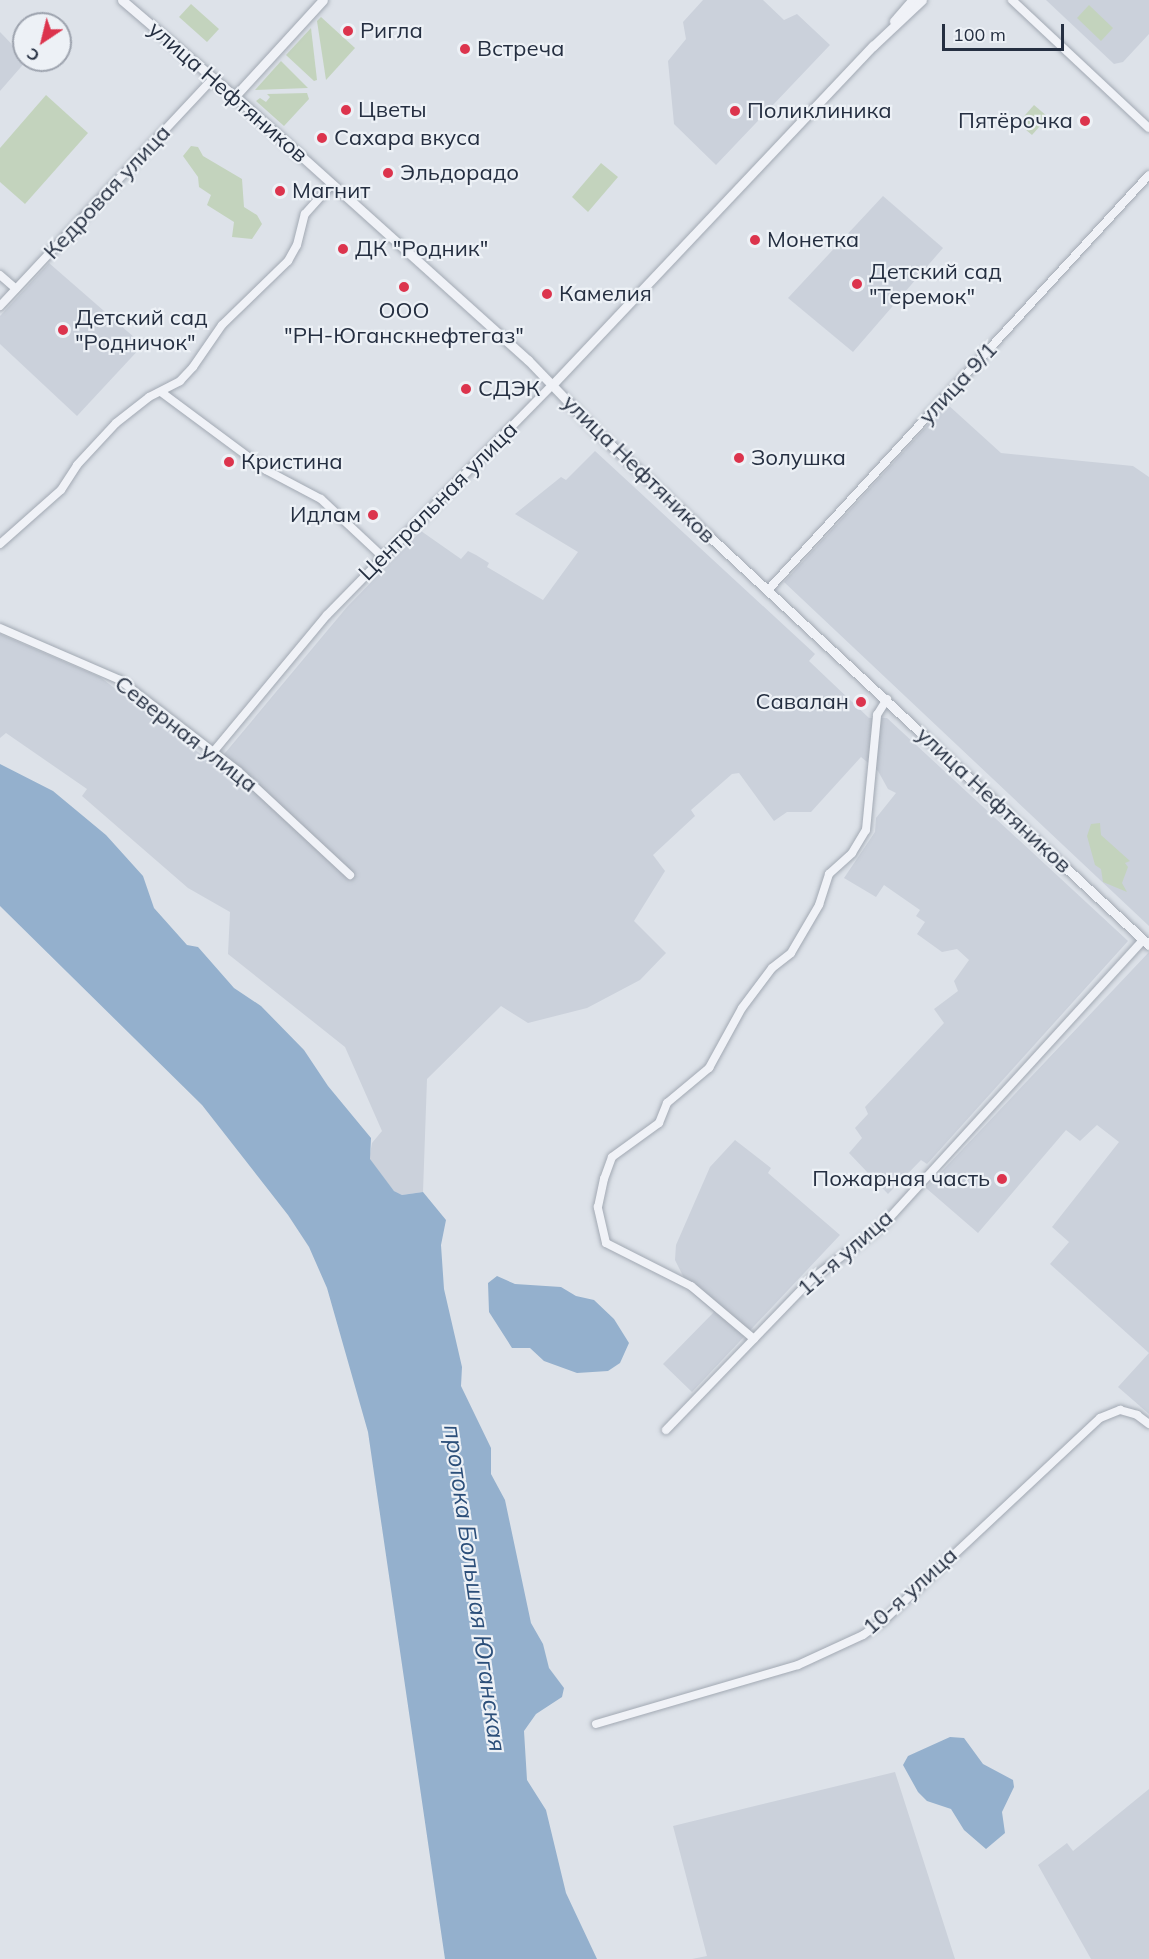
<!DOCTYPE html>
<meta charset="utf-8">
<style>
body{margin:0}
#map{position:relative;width:1149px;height:1959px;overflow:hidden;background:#dde2e9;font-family:Mulish,sans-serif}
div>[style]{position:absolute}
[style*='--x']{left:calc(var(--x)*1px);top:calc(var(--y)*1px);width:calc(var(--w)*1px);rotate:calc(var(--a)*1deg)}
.built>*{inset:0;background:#cbd1db}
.green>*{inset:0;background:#c3d3bd}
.water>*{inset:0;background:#94b0cd}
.roads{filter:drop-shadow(0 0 2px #a2a9b3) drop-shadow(0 0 2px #a2a9b3)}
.minor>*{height:8px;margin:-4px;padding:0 4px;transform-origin:4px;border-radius:4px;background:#f0f2f7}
.tertiary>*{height:9px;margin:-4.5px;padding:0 4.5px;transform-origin:4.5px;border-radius:4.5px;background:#f0f2f7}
.dots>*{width:16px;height:16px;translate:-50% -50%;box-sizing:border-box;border:3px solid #edf1f6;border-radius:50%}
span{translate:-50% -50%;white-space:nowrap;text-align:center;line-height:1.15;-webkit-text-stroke:4.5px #edf1f6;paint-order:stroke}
.poi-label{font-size:22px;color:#252f41}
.left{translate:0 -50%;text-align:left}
.right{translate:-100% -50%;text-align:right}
.street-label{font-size:22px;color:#252f41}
.water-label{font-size:24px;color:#2b4e79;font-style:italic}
.north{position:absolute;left:12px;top:12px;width:60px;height:60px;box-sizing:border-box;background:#edf1f6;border:2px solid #9da3ae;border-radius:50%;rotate:215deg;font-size:16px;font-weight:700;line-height:24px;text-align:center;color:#252f41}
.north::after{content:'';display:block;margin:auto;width:21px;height:27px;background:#dc344d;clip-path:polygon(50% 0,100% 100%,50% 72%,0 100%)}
.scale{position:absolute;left:942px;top:24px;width:122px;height:27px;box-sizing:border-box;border:3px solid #252f41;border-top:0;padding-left:8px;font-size:18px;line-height:21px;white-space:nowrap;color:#252f41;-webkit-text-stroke:4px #edf1f6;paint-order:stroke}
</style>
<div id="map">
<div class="built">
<div style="clip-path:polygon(703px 0,763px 0,784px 20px,797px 14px,830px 45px,716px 165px,674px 124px,668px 61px,686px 39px,683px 22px)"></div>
<div style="clip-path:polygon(1046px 0,1149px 0,1149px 34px,1123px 62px,1114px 64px)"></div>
<div style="clip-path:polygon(0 32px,27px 60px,0 91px)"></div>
<div style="clip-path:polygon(883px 196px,943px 248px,853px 352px,788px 298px)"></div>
<div style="clip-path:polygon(49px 263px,143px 345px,77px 416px,0 344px,0 316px)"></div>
<div style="clip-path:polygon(947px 404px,1001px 453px,1133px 466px,1149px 477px,1149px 926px,784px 582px)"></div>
<div style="clip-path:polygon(595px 451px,815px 654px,809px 661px,869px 718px,887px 718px,1128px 941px,927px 1164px,921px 1160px,888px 1194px,849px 1153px,862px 1138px,855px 1128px,868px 1114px,865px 1107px,944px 1023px,934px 1009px,958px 991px,954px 981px,969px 960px,957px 949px,942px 952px,917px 934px,925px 922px,916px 916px,920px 910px,884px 885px,876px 897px,844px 878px,875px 832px,876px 818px,896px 793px,888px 789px,878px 771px,861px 757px,811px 812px,787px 812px,774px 821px,739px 773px,732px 774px,691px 810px,695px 816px,653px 855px,665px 871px,634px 921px,666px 953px,640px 980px,587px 1008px,528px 1023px,501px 1006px,427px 1079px,423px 1192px,402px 1195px,394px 1191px,369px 1159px,372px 1143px,382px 1131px,345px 1047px,228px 954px,230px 912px,188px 888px,82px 796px,87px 789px,6px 733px,0 738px,0 634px,100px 677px,215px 765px,347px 607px,421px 531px,461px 559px,468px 551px,476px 555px,489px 563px,487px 567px,543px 600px,578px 552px,515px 514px,561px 477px,566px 480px)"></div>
<div style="clip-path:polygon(1149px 952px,1149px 1414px,1118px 1387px,1149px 1353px,1050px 1264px,1069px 1242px,1052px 1227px,1119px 1142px,1097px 1125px,1080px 1141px,1066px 1130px,978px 1233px,926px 1188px)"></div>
<div style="clip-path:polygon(735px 1140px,771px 1168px,768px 1173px,840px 1235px,692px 1392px,663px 1364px,714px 1312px,691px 1292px,675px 1260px,676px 1245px,710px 1167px)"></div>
<div style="clip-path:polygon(895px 1772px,955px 1959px,692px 1959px,707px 1956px,673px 1826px)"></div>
<div style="clip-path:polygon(1149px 1789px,1149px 1959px,1091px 1959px,1038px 1865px,1067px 1843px,1073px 1851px)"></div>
</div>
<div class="green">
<div style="clip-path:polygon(191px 4px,219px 29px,207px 42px,179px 17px)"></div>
<div style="clip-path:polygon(1089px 5px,1113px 28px,1101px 41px,1077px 18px)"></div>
<div style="clip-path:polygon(321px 17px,355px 48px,326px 80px,317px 21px)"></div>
<div style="clip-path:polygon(311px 28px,317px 80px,314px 81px,286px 55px)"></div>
<div style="clip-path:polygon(281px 61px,308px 88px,255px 90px)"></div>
<div style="clip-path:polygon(307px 93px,309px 99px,284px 126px,256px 101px,260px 98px,266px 102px,270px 97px,267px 94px)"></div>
<div style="clip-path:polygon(46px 95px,88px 133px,25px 204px,0 182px,0 148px)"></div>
<div style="clip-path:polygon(1034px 105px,1048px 117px,1032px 135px,1018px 123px)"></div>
<div style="clip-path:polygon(191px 146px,198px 147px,203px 156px,242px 179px,244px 207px,257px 215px,262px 224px,252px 239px,232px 237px,234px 222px,207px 205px,211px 195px,199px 187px,198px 177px,183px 156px)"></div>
<div style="clip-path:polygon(601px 163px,618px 177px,588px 212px,572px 197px)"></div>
<div style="clip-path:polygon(1100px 823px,1101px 835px,1130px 861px,1125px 863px,1128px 867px,1122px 883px,1127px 892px,1103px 882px,1101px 869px,1095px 865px,1087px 836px,1091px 824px)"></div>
</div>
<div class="water">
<div style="clip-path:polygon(0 764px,53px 791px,106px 835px,143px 876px,154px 908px,187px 945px,198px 947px,234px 988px,261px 1006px,304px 1050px,328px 1086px,371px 1138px,370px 1159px,394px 1191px,402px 1195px,423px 1192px,446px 1220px,441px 1245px,444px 1289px,462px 1367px,461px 1386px,491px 1448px,491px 1474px,505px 1500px,531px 1623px,543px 1644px,549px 1668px,564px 1688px,562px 1697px,536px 1714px,524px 1731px,527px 1780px,546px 1810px,566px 1893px,597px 1959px,445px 1959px,368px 1432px,327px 1288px,309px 1247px,288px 1215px,202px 1105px,0 906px)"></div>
<div style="clip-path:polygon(497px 1276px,515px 1284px,561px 1287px,576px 1296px,594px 1300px,614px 1319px,629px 1343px,620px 1363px,608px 1371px,577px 1373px,544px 1361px,530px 1348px,512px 1348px,489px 1312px,488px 1283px)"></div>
<div style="clip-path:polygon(950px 1737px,964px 1738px,983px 1764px,1013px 1780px,1014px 1787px,1002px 1812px,1005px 1833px,986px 1849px,964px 1830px,951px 1809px,927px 1801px,918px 1792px,903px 1765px,908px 1756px)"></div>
</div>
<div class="roads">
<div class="minor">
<div style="--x:1012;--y:0;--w:187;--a:43.1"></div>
<div style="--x:0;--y:275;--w:21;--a:41"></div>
<div style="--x:0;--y:306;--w:312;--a:-46.9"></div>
<div style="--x:161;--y:392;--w:131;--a:36.6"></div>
<div style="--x:266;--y:470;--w:62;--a:27.8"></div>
<div style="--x:321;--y:499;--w:85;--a:43.1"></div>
<div style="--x:0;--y:544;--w:81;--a:-41.5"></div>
<div style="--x:61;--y:490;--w:30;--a:-57"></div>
<div style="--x:77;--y:465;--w:57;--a:-47.1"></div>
<div style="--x:116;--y:423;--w:42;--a:-38.2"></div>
<div style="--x:149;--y:397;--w:35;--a:-27"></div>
<div style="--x:180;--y:381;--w:19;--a:-47"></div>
<div style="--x:193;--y:367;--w:51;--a:-55.4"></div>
<div style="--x:222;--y:325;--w:92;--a:-44.1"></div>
<div style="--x:288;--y:261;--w:18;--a:-61"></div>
<div style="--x:297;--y:245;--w:32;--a:-76"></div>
<div style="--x:305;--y:214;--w:40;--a:-48"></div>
<div style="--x:768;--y:590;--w:563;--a:-47.45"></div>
<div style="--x:0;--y:628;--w:131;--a:23.4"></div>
<div style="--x:120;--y:680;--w:149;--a:37.6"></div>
<div style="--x:238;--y:771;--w:153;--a:42.9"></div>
<div style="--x:214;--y:751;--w:177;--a:-50.3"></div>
<div style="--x:327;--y:615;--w:322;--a:-45.6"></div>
<div style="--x:754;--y:1339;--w:82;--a:-139.9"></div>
<div style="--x:691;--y:1286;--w:95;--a:-153.2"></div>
<div style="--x:606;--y:1243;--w:37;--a:-103"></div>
<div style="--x:598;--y:1207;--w:29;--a:-78"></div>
<div style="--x:604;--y:1179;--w:23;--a:-70"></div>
<div style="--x:612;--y:1157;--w:58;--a:-35.9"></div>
<div style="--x:659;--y:1123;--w:22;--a:-68"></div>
<div style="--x:667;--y:1103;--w:55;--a:-39.8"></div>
<div style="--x:709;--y:1068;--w:68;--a:-61.2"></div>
<div style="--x:742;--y:1008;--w:50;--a:-53.1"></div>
<div style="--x:772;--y:968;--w:24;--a:-38"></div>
<div style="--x:791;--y:953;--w:56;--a:-59.7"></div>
<div style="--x:819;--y:905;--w:33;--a:-72"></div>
<div style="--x:829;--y:874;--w:31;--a:-42"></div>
<div style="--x:852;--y:853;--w:27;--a:-59"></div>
<div style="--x:866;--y:830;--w:116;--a:-84.5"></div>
<div style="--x:877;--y:715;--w:19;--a:-58"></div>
<div style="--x:666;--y:1430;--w:211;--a:-46"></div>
<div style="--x:813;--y:1278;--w:86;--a:-37"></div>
<div style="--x:882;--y:1226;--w:387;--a:-47.6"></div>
<div style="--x:596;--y:1724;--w:210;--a:-16.3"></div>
<div style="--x:798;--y:1665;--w:72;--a:-24.8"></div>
<div style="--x:863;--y:1635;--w:24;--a:-35"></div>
<div style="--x:883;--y:1621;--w:297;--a:-43.1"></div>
<div style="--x:1100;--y:1418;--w:22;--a:-22"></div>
<div style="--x:1120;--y:1410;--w:18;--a:16"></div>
<div style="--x:1137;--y:1415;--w:15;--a:37"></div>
</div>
<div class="tertiary">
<div style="--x:122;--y:0;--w:167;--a:40.6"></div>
<div style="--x:249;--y:109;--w:375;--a:42"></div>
<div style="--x:528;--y:360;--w:98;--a:46.2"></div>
<div style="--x:596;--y:431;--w:755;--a:42.91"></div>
<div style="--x:894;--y:21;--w:28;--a:-49"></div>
<div style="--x:235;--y:96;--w:130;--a:-47.5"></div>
<div style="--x:552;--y:385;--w:467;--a:-46.6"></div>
<div style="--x:873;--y:46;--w:67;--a:-43.2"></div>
</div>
</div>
<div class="dots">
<div style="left:348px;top:31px;background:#dc344d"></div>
<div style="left:465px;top:49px;background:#dc344d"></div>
<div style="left:346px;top:110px;background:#dc344d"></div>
<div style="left:735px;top:111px;background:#dc344d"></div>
<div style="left:1085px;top:121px;background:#dc344d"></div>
<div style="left:322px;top:138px;background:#dc344d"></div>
<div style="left:388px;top:173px;background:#dc344d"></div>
<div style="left:280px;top:191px;background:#dc344d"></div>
<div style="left:755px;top:240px;background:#dc344d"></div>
<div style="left:343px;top:249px;background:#dc344d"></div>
<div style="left:857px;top:284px;background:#dc344d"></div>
<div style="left:404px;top:287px;background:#dc344d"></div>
<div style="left:547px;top:294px;background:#dc344d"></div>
<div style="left:63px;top:330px;background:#dc344d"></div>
<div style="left:466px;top:389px;background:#dc344d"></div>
<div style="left:739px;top:458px;background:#dc344d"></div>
<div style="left:229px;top:462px;background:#dc344d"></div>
<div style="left:373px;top:515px;background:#dc344d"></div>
<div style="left:861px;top:702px;background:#dc344d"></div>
<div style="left:1002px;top:1179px;background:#dc344d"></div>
</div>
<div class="poi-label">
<span class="left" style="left:360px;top:31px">Ригла</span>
<span class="left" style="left:477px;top:49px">Встреча</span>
<span class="left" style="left:358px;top:110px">Цветы</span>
<span class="left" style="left:747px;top:111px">Поликлиника</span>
<span class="right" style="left:1073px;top:121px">Пятёрочка</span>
<span class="left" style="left:334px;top:138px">Сахара вкуса</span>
<span class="left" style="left:400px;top:173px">Эльдорадо</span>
<span class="left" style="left:292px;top:191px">Магнит</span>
<span class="left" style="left:767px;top:240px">Монетка</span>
<span class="left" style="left:355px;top:249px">ДК "Родник"</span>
<span class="left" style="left:869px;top:284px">Детский сад<br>"Теремок"</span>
<span class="left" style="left:559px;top:294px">Камелия</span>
<span style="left:404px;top:323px">ООО<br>"РН-Юганскнефтегаз"</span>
<span class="left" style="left:75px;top:330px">Детский сад<br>"Родничок"</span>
<span class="left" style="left:478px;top:389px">СДЭК</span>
<span class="left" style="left:751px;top:458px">Золушка</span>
<span class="left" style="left:241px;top:462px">Кристина</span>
<span class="right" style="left:361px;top:515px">Идлам</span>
<span class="right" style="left:849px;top:702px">Савалан</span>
<span class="right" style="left:990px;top:1179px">Пожарная часть</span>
</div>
<div class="street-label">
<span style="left:228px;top:92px;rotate:41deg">улица Нефтяников</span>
<span style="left:107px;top:192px;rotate:-47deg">Кедровая улица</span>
<span style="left:958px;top:383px;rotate:-47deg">улица 9/1</span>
<span style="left:639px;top:469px;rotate:44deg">улица Нефтяников</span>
<span style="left:438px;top:501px;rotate:-45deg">Центральная улица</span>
<span style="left:186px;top:734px;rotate:38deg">Северная улица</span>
<span style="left:994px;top:800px;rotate:43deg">улица Нефтяников</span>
<span style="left:845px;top:1253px;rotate:-41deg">11-я улица</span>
<span style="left:910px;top:1591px;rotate:-42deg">10-я улица</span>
</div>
<div class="water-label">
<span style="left:475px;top:1588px;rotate:82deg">протока Большая Юганская</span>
</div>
<div class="north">С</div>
<div class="scale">100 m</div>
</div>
